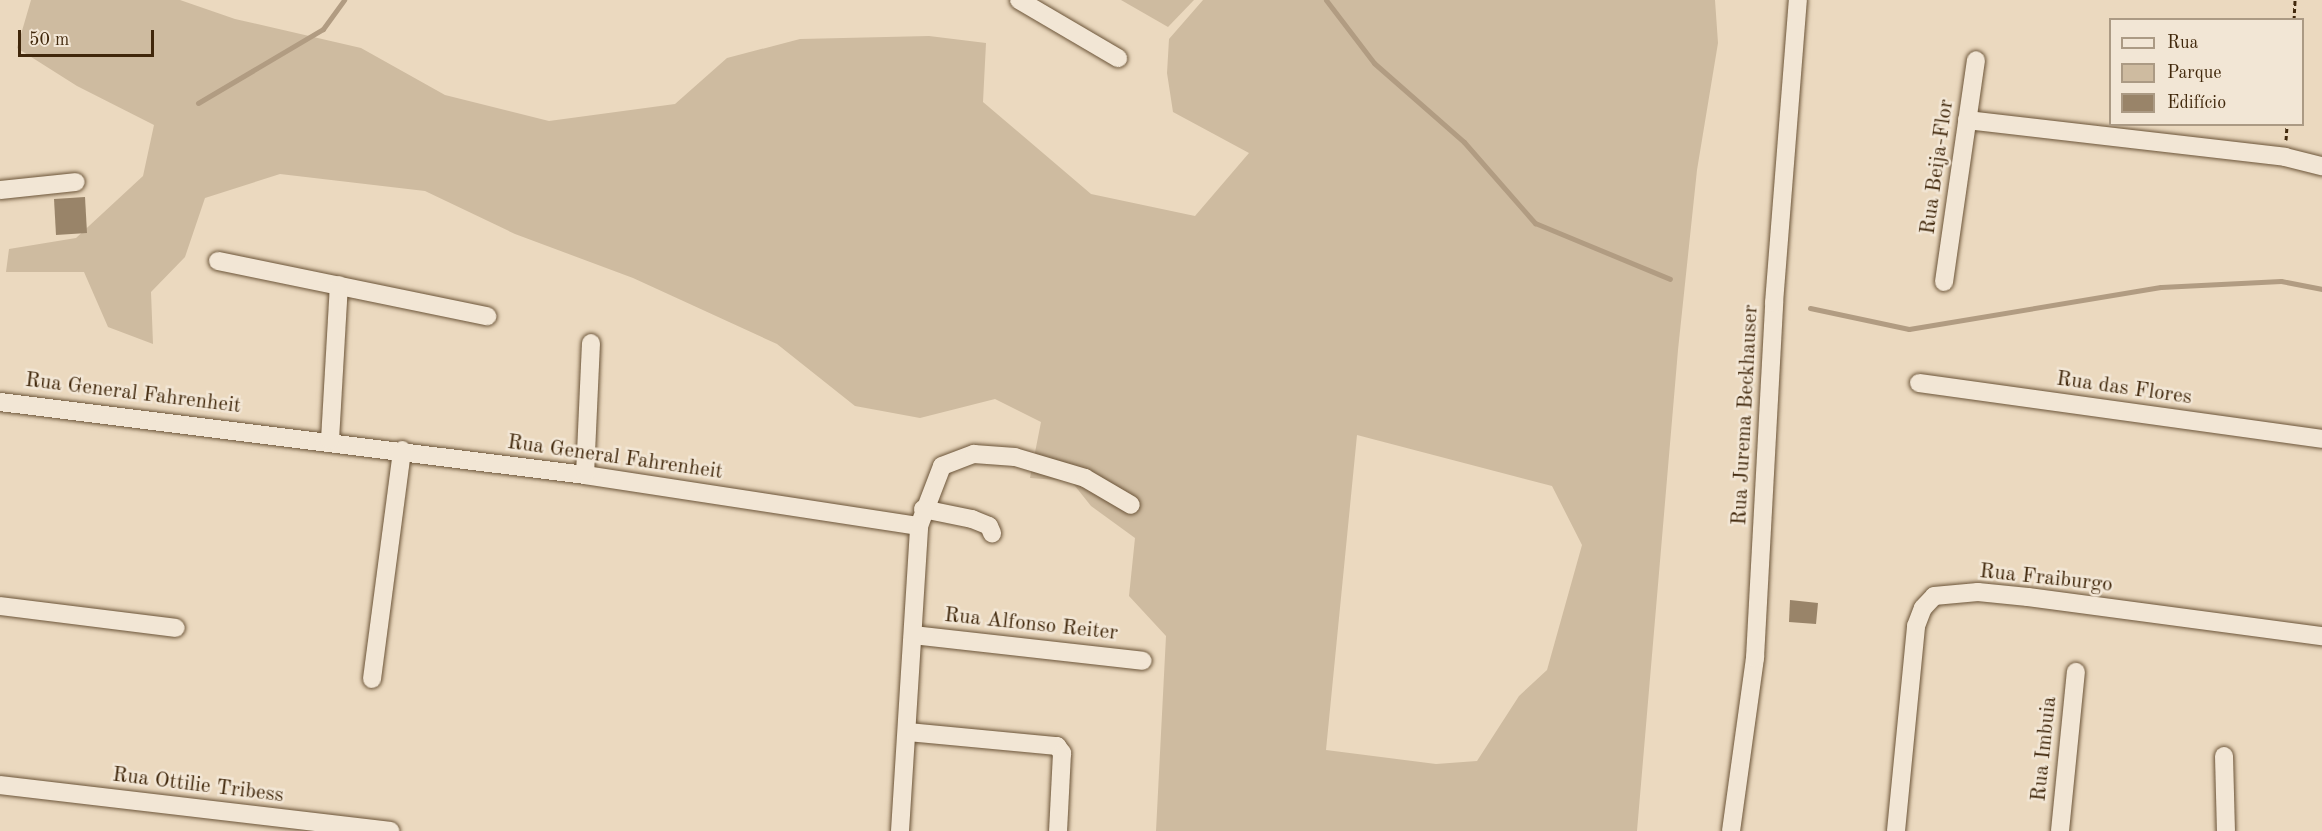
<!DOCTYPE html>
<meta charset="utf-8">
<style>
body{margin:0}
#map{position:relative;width:2322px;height:831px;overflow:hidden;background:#ebd9bf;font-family:"Old Standard TT",serif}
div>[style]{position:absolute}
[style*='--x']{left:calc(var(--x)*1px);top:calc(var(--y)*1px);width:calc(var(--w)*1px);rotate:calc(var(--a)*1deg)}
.green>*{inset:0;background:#cebba0}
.stream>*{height:5px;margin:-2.5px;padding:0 2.5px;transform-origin:2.5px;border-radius:2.5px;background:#b19c82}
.building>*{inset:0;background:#998469}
.path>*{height:3px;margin-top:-1.5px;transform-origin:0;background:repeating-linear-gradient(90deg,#40270b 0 4.5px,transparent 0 7.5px)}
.roads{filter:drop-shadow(0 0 2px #6b5438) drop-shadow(0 0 2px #6b5438)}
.minor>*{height:18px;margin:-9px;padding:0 9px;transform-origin:9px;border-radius:9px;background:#f2e6d5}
span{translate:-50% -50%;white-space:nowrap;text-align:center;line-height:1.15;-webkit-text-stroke:5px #f2e6d5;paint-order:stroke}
.street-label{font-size:21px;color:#40270b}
.legend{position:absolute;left:2109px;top:18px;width:195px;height:108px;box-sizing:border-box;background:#f2e6d5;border:2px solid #ab9a84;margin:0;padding:8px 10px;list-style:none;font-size:18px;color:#40270b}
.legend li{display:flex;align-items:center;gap:12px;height:30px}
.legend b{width:30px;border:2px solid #ab9a84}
.scale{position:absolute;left:18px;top:30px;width:136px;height:27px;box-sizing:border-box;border:3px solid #40270b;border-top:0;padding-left:8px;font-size:18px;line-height:21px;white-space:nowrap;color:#40270b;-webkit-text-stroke:4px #f2e6d5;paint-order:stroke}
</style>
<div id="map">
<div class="green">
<div style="clip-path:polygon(evenodd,31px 0,180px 0,235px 19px,361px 48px,445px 95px,549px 121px,675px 104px,727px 58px,800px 39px,929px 36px,986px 43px,983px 102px,1091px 194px,1195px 216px,1249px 153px,1173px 112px,1167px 73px,1169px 39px,1203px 0,1715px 0,1718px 43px,1697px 170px,1678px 350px,1637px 831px,1156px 831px,1166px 636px,1129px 596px,1135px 538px,1091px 506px,1071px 481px,1030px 478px,1041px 422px,995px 399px,920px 418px,855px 406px,777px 344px,633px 278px,515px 234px,425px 191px,280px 174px,205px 198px,185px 257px,151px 292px,153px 344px,108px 327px,84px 272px,6px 272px,9px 249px,76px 238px,143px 176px,154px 125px,77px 86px,17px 48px,31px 0,1357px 435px,1552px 486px,1582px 545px,1547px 670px,1519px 696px,1477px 761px,1436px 764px,1326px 750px,1357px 435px)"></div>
<div style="clip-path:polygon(1121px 0,1194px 0,1168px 27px)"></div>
</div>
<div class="stream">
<div style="--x:1326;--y:0;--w:79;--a:52.7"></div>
<div style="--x:1374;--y:63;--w:120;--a:41.3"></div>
<div style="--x:1464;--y:142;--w:108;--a:48.8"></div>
<div style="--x:1535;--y:223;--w:146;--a:22.5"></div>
<div style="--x:198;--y:103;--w:145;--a:-30.6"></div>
<div style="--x:323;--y:29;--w:36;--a:-54"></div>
<div style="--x:1810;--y:308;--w:101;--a:12"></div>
<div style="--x:1909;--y:329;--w:255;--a:-9.5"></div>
<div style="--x:2161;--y:287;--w:120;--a:-2.9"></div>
<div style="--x:2281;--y:281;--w:42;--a:11"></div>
</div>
<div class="building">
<div style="clip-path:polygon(85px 197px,87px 233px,56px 235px,54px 199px)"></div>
<div style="clip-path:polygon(1790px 600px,1818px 603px,1816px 624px,1789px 622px)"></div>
</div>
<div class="path">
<div style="--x:2294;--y:20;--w:20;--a:-87"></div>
<div style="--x:2286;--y:140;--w:16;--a:-86"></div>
</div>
<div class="roads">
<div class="minor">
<div style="--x:1019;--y:0;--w:115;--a:30.4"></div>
<div style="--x:1967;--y:120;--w:320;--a:6.6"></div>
<div style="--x:2285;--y:157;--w:38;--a:14"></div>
<div style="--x:0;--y:190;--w:76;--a:-6"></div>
<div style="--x:218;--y:261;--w:275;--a:11.6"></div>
<div style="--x:1944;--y:282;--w:224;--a:-81.8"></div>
<div style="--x:1919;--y:383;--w:407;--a:7.9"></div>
<div style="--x:0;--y:402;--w:590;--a:7.11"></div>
<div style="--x:585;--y:475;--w:338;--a:8.7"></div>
<div style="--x:330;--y:440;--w:155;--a:-86.7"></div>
<div style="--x:585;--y:475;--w:132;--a:-87.4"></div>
<div style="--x:923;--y:509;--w:50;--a:11.5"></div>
<div style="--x:972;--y:519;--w:18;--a:22"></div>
<div style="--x:989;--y:526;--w:8;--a:67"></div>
<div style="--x:0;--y:606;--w:177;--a:7.1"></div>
<div style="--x:913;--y:635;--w:231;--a:6.4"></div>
<div style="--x:372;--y:679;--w:231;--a:-82.5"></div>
<div style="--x:908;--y:732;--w:150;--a:5.4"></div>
<div style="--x:1057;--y:746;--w:9;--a:54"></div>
<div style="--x:1062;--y:753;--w:78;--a:92.9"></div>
<div style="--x:2224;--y:756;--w:75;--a:88.5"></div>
<div style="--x:0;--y:785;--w:393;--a:6.7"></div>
<div style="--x:900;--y:831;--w:306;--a:-86.4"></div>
<div style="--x:919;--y:526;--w:64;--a:-69"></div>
<div style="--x:942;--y:466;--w:34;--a:-21"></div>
<div style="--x:974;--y:454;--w:41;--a:4.2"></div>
<div style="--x:1015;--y:457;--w:73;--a:16.7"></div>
<div style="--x:1085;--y:478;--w:53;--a:30.4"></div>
<div style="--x:1731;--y:831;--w:175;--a:-82.1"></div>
<div style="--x:1755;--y:658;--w:356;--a:-86.9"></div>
<div style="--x:1774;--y:303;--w:304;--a:-85.5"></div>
<div style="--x:1896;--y:831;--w:206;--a:-84.4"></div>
<div style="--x:1916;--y:626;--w:19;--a:-69"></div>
<div style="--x:1923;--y:608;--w:16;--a:-47"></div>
<div style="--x:1934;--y:596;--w:44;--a:-5.2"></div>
<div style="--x:1978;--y:592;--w:50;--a:5.7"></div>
<div style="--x:2028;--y:597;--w:297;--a:7.6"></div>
<div style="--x:2060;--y:831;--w:160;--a:-84.3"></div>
</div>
</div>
<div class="street-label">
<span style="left:1938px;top:167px;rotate:-82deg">Rua Beija-Flor</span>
<span style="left:2124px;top:389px;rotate:8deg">Rua das Flores</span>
<span style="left:133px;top:394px;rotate:7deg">Rua General Fahrenheit</span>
<span style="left:1746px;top:415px;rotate:-87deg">Rua Jurema Beckhauser</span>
<span style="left:615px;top:458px;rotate:8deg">Rua General Fahrenheit</span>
<span style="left:2046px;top:579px;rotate:6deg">Rua Fraiburgo</span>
<span style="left:1031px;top:625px;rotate:6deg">Rua Alfonso Reiter</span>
<span style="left:2045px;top:749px;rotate:-84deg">Rua Imbuia</span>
<span style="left:198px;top:786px;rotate:7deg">Rua Ottilie Tribess</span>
</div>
<ul class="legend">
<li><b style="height:8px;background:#f2e6d5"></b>Rua</li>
<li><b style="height:16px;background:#cebba0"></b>Parque</li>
<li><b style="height:16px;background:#998469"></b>Edifício</li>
</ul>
<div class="scale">50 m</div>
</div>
